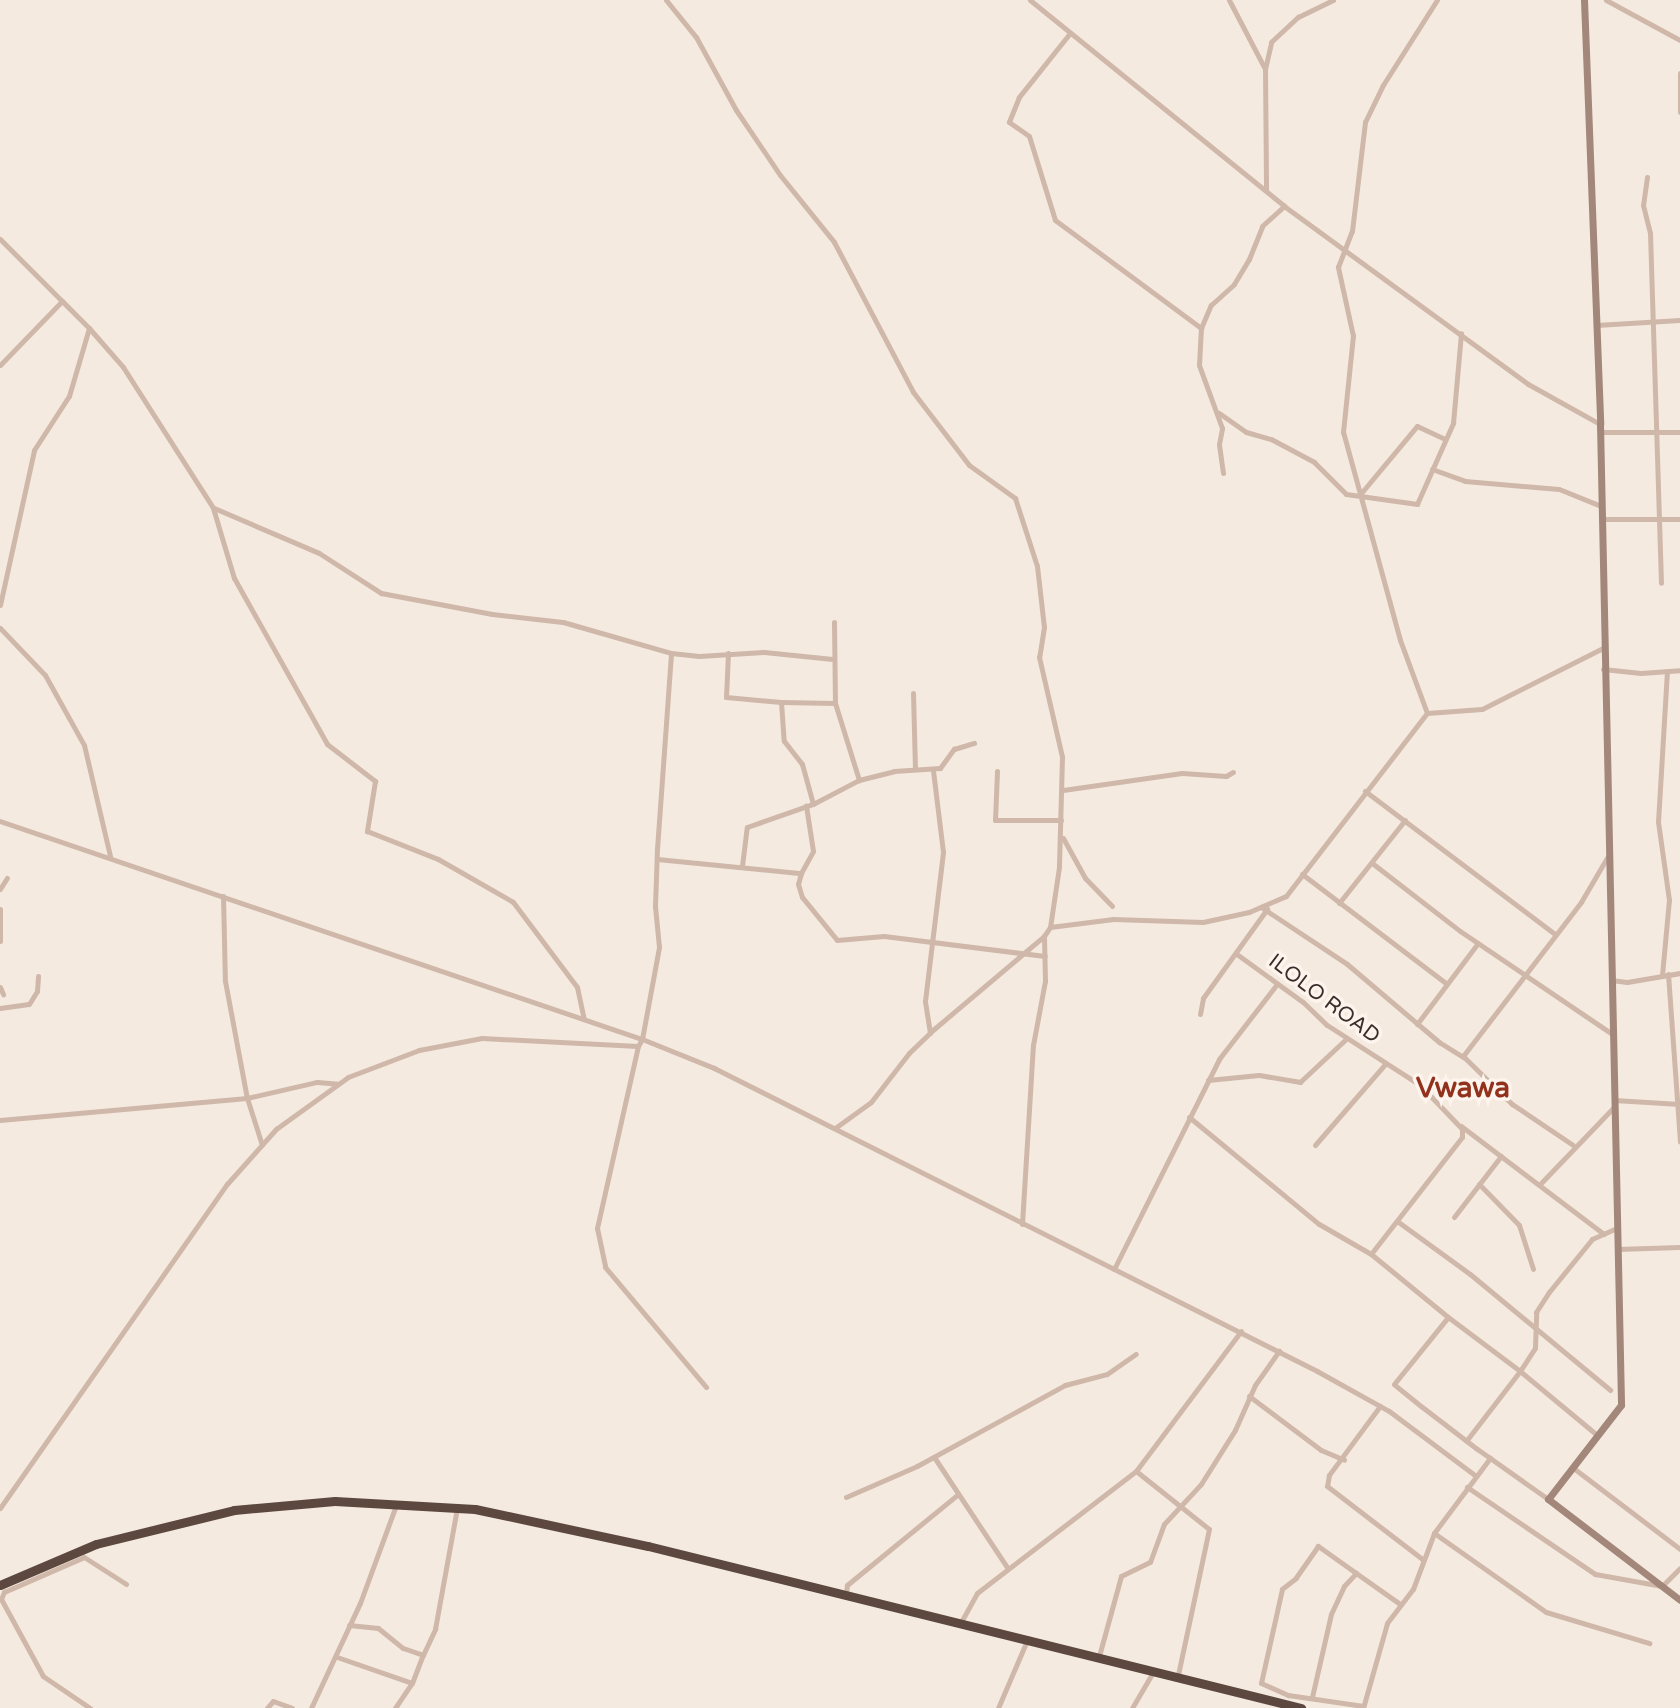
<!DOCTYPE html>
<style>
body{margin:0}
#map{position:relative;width:1680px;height:1708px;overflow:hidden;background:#f5eadf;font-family:"Varela Round",sans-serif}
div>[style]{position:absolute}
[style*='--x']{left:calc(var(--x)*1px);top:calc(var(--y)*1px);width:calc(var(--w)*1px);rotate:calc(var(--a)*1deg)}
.street>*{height:5px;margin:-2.5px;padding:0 2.5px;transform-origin:2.5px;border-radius:2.5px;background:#cfb8aa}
.secondary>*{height:7px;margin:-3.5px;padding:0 3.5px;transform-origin:3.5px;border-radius:3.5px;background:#a3877a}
.highway>*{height:9px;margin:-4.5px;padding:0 4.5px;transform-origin:4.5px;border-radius:4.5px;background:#5d4840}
span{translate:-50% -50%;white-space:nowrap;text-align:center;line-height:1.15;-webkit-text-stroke:7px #fcf4ed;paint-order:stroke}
.street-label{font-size:21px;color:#3b2e2a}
.district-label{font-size:28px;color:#92311c;font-weight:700}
</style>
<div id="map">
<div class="street">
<div style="--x:666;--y:0;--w:48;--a:51"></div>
<div style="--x:696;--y:37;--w:83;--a:61.3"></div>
<div style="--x:736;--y:110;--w:78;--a:55.9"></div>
<div style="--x:780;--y:175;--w:86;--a:51.1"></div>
<div style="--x:834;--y:242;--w:170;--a:62.2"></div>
<div style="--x:913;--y:392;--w:92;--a:52.5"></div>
<div style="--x:969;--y:465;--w:57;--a:35.7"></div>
<div style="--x:1015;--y:498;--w:71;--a:72.1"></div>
<div style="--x:1037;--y:566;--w:61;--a:83.5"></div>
<div style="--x:1044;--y:627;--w:30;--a:99"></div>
<div style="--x:1039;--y:657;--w:103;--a:77"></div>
<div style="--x:1062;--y:757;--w:110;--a:91.6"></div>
<div style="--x:1059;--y:867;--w:61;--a:98.5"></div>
<div style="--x:1030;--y:0;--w:327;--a:39"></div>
<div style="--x:1284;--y:206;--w:302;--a:36.1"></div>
<div style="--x:1528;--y:384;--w:82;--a:29.1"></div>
<div style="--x:1229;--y:0;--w:78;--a:62.4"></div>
<div style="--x:1265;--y:69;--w:120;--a:89.5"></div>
<div style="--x:1606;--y:0;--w:84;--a:28.4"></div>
<div style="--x:1070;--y:33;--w:82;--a:128.6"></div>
<div style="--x:1019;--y:97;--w:27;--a:112"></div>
<div style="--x:1009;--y:122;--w:24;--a:35"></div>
<div style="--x:1029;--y:136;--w:88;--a:72.8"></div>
<div style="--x:1055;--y:220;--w:182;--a:36.5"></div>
<div style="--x:1265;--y:69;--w:28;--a:-77"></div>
<div style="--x:1271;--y:42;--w:37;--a:-43"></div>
<div style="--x:1298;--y:17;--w:39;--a:-26"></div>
<div style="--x:1680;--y:73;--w:39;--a:90"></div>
<div style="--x:1647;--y:177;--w:28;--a:98"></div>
<div style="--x:1643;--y:205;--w:29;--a:76"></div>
<div style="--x:1650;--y:233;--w:350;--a:88.2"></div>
<div style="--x:0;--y:239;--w:88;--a:45"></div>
<div style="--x:62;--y:301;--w:89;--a:134.1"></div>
<div style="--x:1596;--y:325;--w:84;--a:-3.4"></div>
<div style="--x:89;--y:328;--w:52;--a:48.9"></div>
<div style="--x:123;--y:367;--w:167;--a:57.4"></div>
<div style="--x:213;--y:508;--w:73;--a:73.3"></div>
<div style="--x:234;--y:578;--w:190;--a:60.7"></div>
<div style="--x:327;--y:744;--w:61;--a:37.6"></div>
<div style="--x:375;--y:781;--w:51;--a:99.1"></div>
<div style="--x:367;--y:831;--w:76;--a:21.5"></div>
<div style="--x:438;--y:859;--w:86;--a:29.8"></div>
<div style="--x:513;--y:902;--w:106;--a:53"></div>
<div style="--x:577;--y:987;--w:33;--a:78"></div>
<div style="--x:1219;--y:413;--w:33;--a:35"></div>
<div style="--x:1246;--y:432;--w:26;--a:16"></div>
<div style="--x:1271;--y:439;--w:49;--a:28.1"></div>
<div style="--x:1314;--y:462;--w:45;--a:45"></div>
<div style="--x:1346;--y:494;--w:72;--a:8"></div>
<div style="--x:1417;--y:504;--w:89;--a:-66"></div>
<div style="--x:1453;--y:423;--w:90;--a:-84.9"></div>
<div style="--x:1600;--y:432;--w:80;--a:0"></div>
<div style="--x:1432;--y:469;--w:35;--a:20"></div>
<div style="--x:1465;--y:481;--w:94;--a:4.9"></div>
<div style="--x:1559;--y:489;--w:45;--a:22"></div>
<div style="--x:1223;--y:473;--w:29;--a:-98"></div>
<div style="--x:1219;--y:444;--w:16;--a:-79"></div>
<div style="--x:1222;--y:428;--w:67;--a:-110.1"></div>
<div style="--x:1199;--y:365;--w:37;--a:-87"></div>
<div style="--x:1201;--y:328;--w:25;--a:-67"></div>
<div style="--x:1211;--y:305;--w:31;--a:-42"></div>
<div style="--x:1234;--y:284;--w:29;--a:-59"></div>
<div style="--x:1249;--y:259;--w:35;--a:-68"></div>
<div style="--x:1262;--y:226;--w:30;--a:-42"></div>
<div style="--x:1362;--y:492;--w:86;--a:-50.2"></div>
<div style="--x:1417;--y:426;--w:29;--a:25"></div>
<div style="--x:214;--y:508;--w:114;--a:23.2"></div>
<div style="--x:319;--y:553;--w:74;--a:32.8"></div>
<div style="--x:381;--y:593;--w:113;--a:10.7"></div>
<div style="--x:492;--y:614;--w:71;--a:6.4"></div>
<div style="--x:563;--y:622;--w:112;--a:16"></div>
<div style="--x:671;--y:653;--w:28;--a:6"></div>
<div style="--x:699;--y:656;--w:65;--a:-3.5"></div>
<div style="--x:764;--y:652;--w:69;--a:5.8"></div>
<div style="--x:1601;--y:519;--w:79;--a:0"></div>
<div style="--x:0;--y:605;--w:159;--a:-77.6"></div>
<div style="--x:34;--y:450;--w:64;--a:-57.1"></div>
<div style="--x:69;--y:396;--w:71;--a:-73.6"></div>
<div style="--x:89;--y:328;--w:38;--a:-135"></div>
<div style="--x:834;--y:622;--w:81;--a:89.3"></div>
<div style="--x:835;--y:703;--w:81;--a:72.7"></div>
<div style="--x:859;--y:780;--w:36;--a:-14"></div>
<div style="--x:894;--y:771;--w:46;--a:-3.7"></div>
<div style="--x:940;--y:768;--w:24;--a:-54"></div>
<div style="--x:954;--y:749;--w:21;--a:-17"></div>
<div style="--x:0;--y:628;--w:65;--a:46.2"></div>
<div style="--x:45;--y:675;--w:80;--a:60.9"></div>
<div style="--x:84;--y:745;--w:114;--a:76.8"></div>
<div style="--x:728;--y:653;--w:44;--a:92.6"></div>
<div style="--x:726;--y:697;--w:55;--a:5.2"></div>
<div style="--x:781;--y:702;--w:39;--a:86"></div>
<div style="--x:784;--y:741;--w:29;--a:52"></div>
<div style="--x:802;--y:764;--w:41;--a:74.6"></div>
<div style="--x:1603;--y:669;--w:38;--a:6"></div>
<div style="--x:1641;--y:673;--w:39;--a:-4"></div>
<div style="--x:913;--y:693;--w:76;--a:88.5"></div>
<div style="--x:781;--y:702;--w:54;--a:1.1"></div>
<div style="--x:1427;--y:713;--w:78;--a:-110.3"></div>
<div style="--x:1400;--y:640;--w:216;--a:-105.3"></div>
<div style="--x:1343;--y:432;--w:97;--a:-84.1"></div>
<div style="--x:1353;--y:336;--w:71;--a:-102.3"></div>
<div style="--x:1338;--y:267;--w:39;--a:-69"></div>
<div style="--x:1352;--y:231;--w:110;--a:-83.2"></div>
<div style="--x:1365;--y:122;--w:41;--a:-64.1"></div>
<div style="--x:1383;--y:85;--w:101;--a:-57.6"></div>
<div style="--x:997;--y:771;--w:49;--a:92.3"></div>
<div style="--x:995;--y:820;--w:66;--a:0"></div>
<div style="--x:1063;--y:790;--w:120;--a:-8.1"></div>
<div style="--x:1182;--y:773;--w:44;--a:3.9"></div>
<div style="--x:1226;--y:776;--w:8;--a:-30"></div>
<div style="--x:1365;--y:791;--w:238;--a:37"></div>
<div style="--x:0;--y:821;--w:678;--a:18.76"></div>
<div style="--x:642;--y:1039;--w:94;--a:-79.5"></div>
<div style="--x:659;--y:947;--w:41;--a:-95.6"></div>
<div style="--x:655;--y:906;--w:57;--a:-88"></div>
<div style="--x:657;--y:849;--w:196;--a:-85.9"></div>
<div style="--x:1063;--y:838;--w:46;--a:61.2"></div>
<div style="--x:1085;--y:878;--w:39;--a:46"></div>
<div style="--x:657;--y:859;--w:145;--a:5.6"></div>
<div style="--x:801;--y:873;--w:11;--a:105"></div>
<div style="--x:798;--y:884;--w:14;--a:73"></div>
<div style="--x:802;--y:897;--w:55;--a:50.9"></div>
<div style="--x:837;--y:940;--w:47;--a:-4.9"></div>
<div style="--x:884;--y:936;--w:162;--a:7.1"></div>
<div style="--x:1372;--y:863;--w:111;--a:37.7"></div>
<div style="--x:1460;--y:931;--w:184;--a:34.1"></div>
<div style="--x:742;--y:866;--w:39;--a:-83"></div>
<div style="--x:747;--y:827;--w:70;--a:-19.2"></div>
<div style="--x:813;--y:804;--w:52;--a:-27.6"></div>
<div style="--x:801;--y:873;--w:25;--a:-61"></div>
<div style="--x:813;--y:851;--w:46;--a:-98.8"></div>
<div style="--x:1302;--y:874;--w:182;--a:37.2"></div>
<div style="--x:0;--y:889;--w:13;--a:-58"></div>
<div style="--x:223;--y:896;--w:85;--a:88.7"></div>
<div style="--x:225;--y:981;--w:119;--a:79.4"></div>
<div style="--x:247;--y:1098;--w:49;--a:72.3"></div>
<div style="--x:1339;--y:903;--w:106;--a:-51.5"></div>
<div style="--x:1261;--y:907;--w:103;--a:33.5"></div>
<div style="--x:1347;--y:964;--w:121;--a:40.3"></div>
<div style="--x:1439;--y:1042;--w:31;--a:32"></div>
<div style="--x:1465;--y:1058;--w:66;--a:44.4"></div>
<div style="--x:1512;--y:1104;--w:73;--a:33.9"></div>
<div style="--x:0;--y:909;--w:32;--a:90"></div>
<div style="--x:1238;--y:955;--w:80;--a:35.9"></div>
<div style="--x:1303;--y:1002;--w:33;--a:44"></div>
<div style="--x:1327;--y:1025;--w:111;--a:32.8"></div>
<div style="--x:1420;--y:1085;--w:61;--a:46.3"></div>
<div style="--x:1462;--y:1129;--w:8;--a:90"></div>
<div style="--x:1462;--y:1137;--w:148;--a:127.9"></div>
<div style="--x:1668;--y:974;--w:168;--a:85.9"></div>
<div style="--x:1662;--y:975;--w:75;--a:-84.7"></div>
<div style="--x:1669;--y:900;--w:79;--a:-98"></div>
<div style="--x:1658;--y:822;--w:151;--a:-86.6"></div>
<div style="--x:1611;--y:980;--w:16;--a:7"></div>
<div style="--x:1627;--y:982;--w:54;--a:-9.6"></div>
<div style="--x:0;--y:987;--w:8;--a:67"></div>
<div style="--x:0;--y:1008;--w:29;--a:-8"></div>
<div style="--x:29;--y:1004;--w:15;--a:-58"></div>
<div style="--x:37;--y:991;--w:15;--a:-86"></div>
<div style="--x:1200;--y:1014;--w:16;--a:-79"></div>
<div style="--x:1203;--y:998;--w:110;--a:-54.3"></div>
<div style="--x:1417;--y:1024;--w:101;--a:-53"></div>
<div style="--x:930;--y:1033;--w:32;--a:-99"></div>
<div style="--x:925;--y:1001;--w:150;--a:-83.1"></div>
<div style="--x:943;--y:852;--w:83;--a:-97"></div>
<div style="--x:638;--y:1046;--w:187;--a:102.7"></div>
<div style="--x:597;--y:1228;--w:40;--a:78"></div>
<div style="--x:605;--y:1267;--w:157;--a:49.9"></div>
<div style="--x:1463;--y:1056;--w:194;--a:-52.5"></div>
<div style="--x:1581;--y:902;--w:53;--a:-59.6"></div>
<div style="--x:1208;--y:1080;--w:51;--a:-5.6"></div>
<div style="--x:1259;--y:1075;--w:42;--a:9.7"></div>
<div style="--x:1300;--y:1082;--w:64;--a:-43.1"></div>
<div style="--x:1614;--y:1100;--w:66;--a:3.5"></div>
<div style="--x:1189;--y:1117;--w:168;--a:39.5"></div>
<div style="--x:1319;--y:1224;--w:60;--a:30"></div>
<div style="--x:1371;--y:1254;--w:99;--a:39.3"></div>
<div style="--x:0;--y:1120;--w:248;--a:-5.1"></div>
<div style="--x:247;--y:1098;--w:72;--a:-12.9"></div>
<div style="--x:317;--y:1082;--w:21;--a:5"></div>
<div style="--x:1461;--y:1126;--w:179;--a:37.1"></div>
<div style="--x:835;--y:1128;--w:44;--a:-35.8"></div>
<div style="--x:871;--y:1102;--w:62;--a:-52.2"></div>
<div style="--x:909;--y:1053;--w:35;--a:-44"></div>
<div style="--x:934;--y:1029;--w:144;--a:-40.2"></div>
<div style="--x:1315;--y:1145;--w:108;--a:-49.1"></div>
<div style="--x:1541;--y:1183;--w:105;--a:-46.2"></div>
<div style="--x:1479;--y:1184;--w:57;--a:45.7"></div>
<div style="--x:1519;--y:1225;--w:46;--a:72.3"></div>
<div style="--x:1454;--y:1217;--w:77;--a:-52.4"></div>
<div style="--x:1397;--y:1221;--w:90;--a:36"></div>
<div style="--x:1470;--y:1274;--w:182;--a:39.6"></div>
<div style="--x:1022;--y:1224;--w:179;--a:-86.5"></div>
<div style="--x:1033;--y:1045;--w:65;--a:-79.4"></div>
<div style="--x:1045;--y:981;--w:45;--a:-91.3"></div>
<div style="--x:1044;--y:936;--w:11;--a:-56"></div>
<div style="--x:1050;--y:927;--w:64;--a:-7.2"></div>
<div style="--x:1113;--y:919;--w:90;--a:1.9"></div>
<div style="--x:1203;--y:922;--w:47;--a:-12.3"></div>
<div style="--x:1249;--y:912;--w:40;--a:-23.4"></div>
<div style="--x:1286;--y:896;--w:231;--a:-52.4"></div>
<div style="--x:1427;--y:713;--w:55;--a:-4.2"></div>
<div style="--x:1482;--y:709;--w:136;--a:-26.8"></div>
<div style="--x:1617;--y:1249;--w:63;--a:-1.8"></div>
<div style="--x:1114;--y:1269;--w:235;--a:-63.4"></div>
<div style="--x:1219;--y:1059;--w:95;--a:-52.3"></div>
<div style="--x:1249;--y:1396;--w:90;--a:36.9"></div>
<div style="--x:1321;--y:1450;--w:25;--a:23"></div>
<div style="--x:1380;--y:1406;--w:86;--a:126.5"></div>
<div style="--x:1329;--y:1475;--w:11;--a:100"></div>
<div style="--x:1327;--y:1486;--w:120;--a:37.5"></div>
<div style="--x:1597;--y:1435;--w:100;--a:-140.3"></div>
<div style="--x:1520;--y:1371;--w:27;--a:-57"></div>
<div style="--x:1535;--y:1348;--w:36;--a:-88"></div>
<div style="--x:1536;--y:1312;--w:24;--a:-57"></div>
<div style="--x:1549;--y:1292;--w:68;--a:-50.9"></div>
<div style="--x:1592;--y:1239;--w:27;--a:-24"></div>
<div style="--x:934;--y:1457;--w:134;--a:56.5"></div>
<div style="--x:1490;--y:1458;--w:71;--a:35.3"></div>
<div style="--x:1572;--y:1467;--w:136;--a:37.2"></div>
<div style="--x:1136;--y:1471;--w:93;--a:38.5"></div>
<div style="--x:1209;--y:1529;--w:149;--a:102"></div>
<div style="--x:1467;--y:1487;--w:155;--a:34.2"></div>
<div style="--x:1595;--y:1574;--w:68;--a:10.2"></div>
<div style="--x:1662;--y:1586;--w:25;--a:-45"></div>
<div style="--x:846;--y:1497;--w:77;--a:-23.6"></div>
<div style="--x:917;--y:1466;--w:169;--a:-28.7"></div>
<div style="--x:1065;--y:1385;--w:43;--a:-14.7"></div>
<div style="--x:1107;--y:1374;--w:35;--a:-35"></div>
<div style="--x:0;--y:1508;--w:396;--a:-55"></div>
<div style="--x:227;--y:1184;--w:74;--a:-48.3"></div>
<div style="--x:276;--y:1129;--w:89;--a:-35.8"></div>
<div style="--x:348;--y:1077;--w:76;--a:-20.8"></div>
<div style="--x:419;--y:1050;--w:64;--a:-10.8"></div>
<div style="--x:482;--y:1038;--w:156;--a:2.9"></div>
<div style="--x:638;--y:1046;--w:8;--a:-60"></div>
<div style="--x:642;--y:1039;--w:78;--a:21.9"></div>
<div style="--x:714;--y:1068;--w:675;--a:26.68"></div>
<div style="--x:1317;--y:1371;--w:82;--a:29.1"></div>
<div style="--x:1389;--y:1411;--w:109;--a:36.8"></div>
<div style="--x:1434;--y:1533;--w:137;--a:35.2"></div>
<div style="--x:1546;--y:1612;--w:108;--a:16.8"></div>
<div style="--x:1356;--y:1573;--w:47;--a:-144.6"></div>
<div style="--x:1318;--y:1546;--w:39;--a:125"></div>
<div style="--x:1296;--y:1578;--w:18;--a:142"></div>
<div style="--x:1282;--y:1589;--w:96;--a:102.6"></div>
<div style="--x:1261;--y:1683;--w:30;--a:24"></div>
<div style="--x:1288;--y:1695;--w:76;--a:8.3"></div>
<div style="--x:846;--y:1594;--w:9;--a:-84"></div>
<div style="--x:847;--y:1585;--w:142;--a:-39.3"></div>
<div style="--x:961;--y:1622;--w:33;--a:-61"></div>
<div style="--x:977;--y:1593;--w:200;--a:-37.5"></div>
<div style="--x:1136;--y:1471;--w:175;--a:-53.1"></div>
<div style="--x:349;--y:1625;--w:29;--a:6"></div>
<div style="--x:378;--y:1628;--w:32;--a:39"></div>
<div style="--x:403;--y:1648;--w:21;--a:19"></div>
<div style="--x:423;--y:1655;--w:29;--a:-65"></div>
<div style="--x:435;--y:1629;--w:123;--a:-79.7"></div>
<div style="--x:1099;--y:1656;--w:83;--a:-74.6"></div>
<div style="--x:1121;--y:1576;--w:32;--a:-26"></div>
<div style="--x:1150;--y:1562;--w:40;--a:-69.8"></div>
<div style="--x:1164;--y:1524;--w:54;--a:-47.2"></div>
<div style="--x:1201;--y:1484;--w:64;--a:-57.8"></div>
<div style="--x:1235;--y:1430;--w:49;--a:-66"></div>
<div style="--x:1255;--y:1385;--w:42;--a:-54.8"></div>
<div style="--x:337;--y:1657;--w:79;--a:19.1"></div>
<div style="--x:1312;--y:1697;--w:85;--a:-77.1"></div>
<div style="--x:1331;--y:1614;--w:31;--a:-65"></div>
<div style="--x:1344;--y:1586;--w:18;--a:-47"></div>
<div style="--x:1356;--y:1573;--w:54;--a:35.2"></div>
<div style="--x:90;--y:1708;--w:57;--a:-145.8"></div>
<div style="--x:43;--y:1676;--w:88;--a:-118.6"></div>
<div style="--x:1;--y:1599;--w:8;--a:-67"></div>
<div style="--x:4;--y:1592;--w:87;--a:-23.6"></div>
<div style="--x:84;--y:1557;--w:50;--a:32.7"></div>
<div style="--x:267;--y:1708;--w:9;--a:-49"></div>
<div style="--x:273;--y:1701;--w:20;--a:20"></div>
<div style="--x:311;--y:1708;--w:116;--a:-65"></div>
<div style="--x:360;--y:1603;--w:104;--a:-69.8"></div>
<div style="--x:395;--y:1708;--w:30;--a:-56"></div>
<div style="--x:412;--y:1683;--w:30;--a:-69"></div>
<div style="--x:998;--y:1708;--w:76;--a:-66.8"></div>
<div style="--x:1132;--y:1708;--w:42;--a:-59.7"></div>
<div style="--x:1363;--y:1708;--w:88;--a:-74.2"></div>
<div style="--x:1387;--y:1623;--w:43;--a:-52.6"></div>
<div style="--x:1413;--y:1589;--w:60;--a:-69.4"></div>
<div style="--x:1434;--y:1533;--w:94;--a:-53.3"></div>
<div style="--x:1490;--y:1458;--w:16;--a:-145"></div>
<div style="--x:1477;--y:1449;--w:69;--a:-142.6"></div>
<div style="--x:1422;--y:1407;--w:36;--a:-141"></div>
<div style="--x:1394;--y:1384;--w:86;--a:-51.1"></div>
<div style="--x:1448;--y:1317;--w:90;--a:36.9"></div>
<div style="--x:1520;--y:1371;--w:88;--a:127.6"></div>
</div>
<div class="secondary">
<div style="--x:1584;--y:0;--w:424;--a:87.8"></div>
<div style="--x:1600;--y:424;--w:981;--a:88.77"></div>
<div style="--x:1621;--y:1405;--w:119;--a:127.8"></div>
<div style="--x:1548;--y:1499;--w:166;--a:37.4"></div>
</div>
<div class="highway">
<div style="--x:0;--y:1585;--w:104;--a:-23.1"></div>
<div style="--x:96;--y:1544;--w:142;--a:-13.8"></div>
<div style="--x:234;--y:1510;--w:101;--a:-5.1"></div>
<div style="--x:335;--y:1501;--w:140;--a:3.3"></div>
<div style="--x:475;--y:1509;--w:177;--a:12.1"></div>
<div style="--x:648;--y:1546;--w:673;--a:13.93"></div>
</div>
<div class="street-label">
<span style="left:1324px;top:999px;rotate:37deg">ILOLO ROAD</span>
</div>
<div class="district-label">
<span style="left:1463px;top:1088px">Vwawa</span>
</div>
</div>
